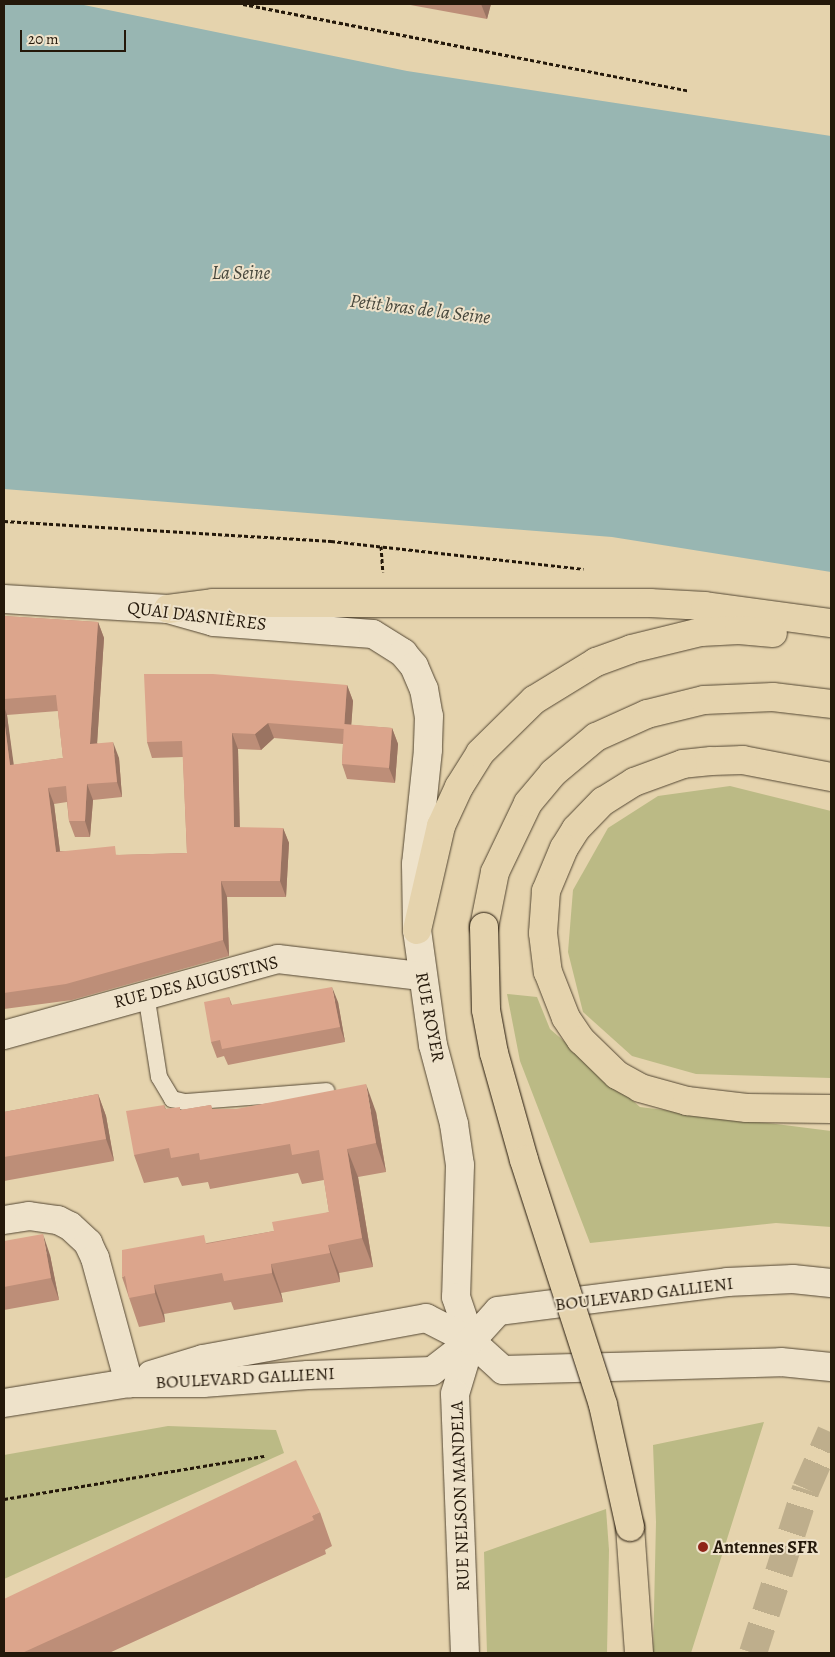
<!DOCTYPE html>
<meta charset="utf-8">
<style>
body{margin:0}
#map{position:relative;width:835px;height:1657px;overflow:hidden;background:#e5d3ad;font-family:Alegreya,serif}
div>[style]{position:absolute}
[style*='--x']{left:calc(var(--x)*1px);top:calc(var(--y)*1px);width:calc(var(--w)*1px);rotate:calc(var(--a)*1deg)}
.green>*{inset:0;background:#bbba85}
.water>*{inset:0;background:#98b6b2}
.highway-tunnel>*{height:28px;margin-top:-14px;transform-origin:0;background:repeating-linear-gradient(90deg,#beae8c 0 28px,transparent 0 42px)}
.path>*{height:3px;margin-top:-1.5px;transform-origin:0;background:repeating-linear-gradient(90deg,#24180a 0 4px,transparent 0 6.5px)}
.roads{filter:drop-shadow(0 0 1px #544733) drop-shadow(0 0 1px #544733)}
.lane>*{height:16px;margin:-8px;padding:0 8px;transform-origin:8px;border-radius:8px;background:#eee2ca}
.street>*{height:28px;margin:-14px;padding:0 14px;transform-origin:14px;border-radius:14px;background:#eee2ca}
.secondary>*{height:28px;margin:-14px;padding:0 14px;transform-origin:14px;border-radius:14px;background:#eee2ca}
.primary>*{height:28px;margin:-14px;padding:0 14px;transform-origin:14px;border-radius:14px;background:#e5d3ad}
.highway>*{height:28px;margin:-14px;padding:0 14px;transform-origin:14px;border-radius:14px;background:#e5d3ad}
.bridges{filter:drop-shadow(0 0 1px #24180a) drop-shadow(0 0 1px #24180a)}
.highway-bridge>*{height:28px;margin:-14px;padding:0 14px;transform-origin:14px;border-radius:14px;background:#e5d3ad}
.wall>*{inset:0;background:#bd8e78}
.shaded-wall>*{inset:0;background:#9a7462}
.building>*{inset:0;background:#dca58c}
.dots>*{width:14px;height:14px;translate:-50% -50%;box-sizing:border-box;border:2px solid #eee2ca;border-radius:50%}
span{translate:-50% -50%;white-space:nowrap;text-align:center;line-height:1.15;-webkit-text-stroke:4px #eee2ca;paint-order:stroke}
.street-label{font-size:18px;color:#24180a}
.poi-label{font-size:18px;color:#24180a;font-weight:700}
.left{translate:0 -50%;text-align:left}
.water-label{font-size:19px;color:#47473c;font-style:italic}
.frame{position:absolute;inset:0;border:5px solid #24180a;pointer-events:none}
.scale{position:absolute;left:20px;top:30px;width:106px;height:22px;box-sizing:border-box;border:2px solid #24180a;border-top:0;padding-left:6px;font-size:15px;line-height:18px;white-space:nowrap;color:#24180a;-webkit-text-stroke:4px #eee2ca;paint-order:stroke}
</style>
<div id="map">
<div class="green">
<div style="clip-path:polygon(730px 786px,831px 811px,831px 1078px,696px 1074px,632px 1056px,583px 1012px,568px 952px,573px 890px,608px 828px,658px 796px)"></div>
<div style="clip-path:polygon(507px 994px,537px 997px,550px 1029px,640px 1107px,831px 1131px,831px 1227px,776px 1223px,590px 1243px,520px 1061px)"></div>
<div style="clip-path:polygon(764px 1422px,691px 1653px,653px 1653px,656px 1522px,653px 1445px)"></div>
<div style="clip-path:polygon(168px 1426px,276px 1430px,284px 1453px,4px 1579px,4px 1455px)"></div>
<div style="clip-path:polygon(606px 1509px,609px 1550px,607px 1653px,487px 1653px,484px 1552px)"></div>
</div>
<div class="water">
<div style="clip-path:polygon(4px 4px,79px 4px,407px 71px,831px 136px,831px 572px,612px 537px,4px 489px)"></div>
</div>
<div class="highway-tunnel">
<div style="--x:753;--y:1653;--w:172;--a:-72.1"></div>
<div style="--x:806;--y:1489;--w:62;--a:-66.3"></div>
</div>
<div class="path">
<div style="--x:243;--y:4;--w:454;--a:11"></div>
<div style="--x:4;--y:521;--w:328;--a:3.5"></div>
<div style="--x:331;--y:541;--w:254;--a:6.3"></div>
<div style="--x:381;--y:546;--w:26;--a:86"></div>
<div style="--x:4;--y:1499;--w:264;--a:-9.4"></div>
</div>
<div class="roads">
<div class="lane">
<div style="--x:146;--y:994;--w:84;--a:81.1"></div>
<div style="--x:159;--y:1077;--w:26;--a:59"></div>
<div style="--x:172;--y:1099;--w:13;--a:13"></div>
<div style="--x:185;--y:1102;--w:142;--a:-4.4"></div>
</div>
<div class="street">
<div style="--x:4;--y:599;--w:164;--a:3.5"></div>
<div style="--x:168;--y:609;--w:48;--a:15.8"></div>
<div style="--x:214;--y:622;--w:159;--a:4.3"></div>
<div style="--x:373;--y:634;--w:36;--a:32"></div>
<div style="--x:403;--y:653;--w:17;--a:50"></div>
<div style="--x:414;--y:666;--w:25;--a:67"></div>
<div style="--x:424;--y:689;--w:27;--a:80"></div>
<div style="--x:429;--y:716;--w:34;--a:92"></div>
<div style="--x:428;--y:750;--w:115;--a:96"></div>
<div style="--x:416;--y:864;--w:66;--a:89.1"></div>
<div style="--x:417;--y:930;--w:116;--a:82.1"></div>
<div style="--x:433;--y:1045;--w:82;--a:75.1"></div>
<div style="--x:454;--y:1124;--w:41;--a:81.7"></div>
<div style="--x:460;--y:1165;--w:132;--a:91.7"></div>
<div style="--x:456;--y:1297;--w:46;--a:71.2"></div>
<div style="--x:471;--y:1341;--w:55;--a:106.8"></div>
<div style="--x:455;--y:1394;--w:259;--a:87.8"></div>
<div style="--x:4;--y:1035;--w:284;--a:-15.5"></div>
<div style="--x:278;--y:959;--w:144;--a:6.8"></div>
<div style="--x:4;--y:1220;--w:25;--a:-9"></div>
<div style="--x:29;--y:1216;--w:29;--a:8"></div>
<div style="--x:58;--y:1220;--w:13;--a:27"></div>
<div style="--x:70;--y:1226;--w:25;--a:43"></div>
<div style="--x:88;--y:1243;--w:17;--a:65"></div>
<div style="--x:95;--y:1258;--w:130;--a:74.8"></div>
</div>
<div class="secondary">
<div style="--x:151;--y:1375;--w:54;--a:-17.1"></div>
<div style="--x:203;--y:1359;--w:227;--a:-10.4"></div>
<div style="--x:426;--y:1318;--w:51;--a:27.1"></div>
<div style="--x:471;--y:1341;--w:43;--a:42.2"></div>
<div style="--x:503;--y:1370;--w:278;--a:-1.6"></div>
<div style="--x:781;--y:1362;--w:50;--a:5.7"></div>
<div style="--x:4;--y:1403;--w:127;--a:-9.1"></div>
<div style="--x:129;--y:1383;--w:74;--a:0"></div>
<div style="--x:203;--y:1383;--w:105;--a:-4.4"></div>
<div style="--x:308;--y:1375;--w:124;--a:-1.8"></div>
<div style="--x:432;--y:1371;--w:49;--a:-37.6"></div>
<div style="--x:471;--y:1341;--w:40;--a:-48"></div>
<div style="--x:498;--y:1311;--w:231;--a:-7.2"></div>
<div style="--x:727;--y:1282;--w:66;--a:-2.6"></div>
<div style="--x:793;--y:1279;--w:38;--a:6"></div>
</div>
<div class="primary">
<div style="--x:168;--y:609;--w:45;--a:-7.6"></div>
<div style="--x:213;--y:603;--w:437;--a:0"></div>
<div style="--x:650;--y:603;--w:55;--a:3.1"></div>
<div style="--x:705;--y:606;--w:127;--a:7.7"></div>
<div style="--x:417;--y:930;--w:107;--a:-77"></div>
<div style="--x:441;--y:826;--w:43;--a:-65.2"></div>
<div style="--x:459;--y:787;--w:40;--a:-58"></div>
<div style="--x:480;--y:753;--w:76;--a:-44.5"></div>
<div style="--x:534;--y:700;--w:73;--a:-31.5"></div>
<div style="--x:596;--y:662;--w:37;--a:-20"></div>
<div style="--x:631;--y:649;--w:72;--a:-13.7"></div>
<div style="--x:701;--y:632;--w:38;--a:-3"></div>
<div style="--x:739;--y:630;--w:34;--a:5"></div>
</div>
<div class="highway">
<div style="--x:831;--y:777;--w:90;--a:-169.1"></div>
<div style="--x:743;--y:760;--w:32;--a:178"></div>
<div style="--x:711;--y:761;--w:28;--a:174"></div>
<div style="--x:683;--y:764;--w:52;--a:159.8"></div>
<div style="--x:634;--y:782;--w:36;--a:148"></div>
<div style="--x:603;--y:801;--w:39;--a:134"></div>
<div style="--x:576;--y:829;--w:22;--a:122"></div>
<div style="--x:564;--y:848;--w:47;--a:112.7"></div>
<div style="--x:546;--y:891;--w:42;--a:94.1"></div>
<div style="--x:543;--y:933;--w:39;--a:83"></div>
<div style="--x:548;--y:972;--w:49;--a:68.6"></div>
<div style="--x:566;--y:1018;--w:27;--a:56"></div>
<div style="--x:581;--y:1040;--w:50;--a:44.2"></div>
<div style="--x:617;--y:1075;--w:26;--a:29"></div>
<div style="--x:640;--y:1088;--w:49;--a:15.5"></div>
<div style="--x:687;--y:1101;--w:60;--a:6.7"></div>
<div style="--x:747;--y:1108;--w:84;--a:0.7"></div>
<div style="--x:484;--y:927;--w:56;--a:-78.7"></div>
<div style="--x:495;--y:872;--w:76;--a:-64.4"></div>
<div style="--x:528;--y:803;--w:39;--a:-50"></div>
<div style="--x:553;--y:773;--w:56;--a:-39.9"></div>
<div style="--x:596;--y:737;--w:56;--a:-24.3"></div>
<div style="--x:647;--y:714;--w:59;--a:-13.8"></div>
<div style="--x:704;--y:700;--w:69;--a:-2.5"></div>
<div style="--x:773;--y:697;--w:58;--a:6.9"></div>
<div style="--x:630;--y:1527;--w:126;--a:85.9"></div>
</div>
</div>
<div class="bridges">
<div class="highway-bridge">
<div style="--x:484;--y:927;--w:83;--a:88.6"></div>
<div style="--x:486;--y:1010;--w:44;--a:79.5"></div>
<div style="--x:494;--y:1053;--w:111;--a:74.3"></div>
<div style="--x:524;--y:1160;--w:257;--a:72.1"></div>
<div style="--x:603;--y:1405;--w:125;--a:77.5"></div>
</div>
</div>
<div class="wall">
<div style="clip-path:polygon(405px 4px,491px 4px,487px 19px)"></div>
<div style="clip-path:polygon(evenodd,4px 616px,98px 622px,104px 638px,97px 743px,119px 758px,122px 797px,93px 800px,90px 837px,75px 837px,69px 821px,67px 802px,54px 804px,60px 851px,119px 855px,187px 853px,183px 757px,152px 758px,147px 742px,347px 685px,353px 701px,351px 725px,392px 728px,398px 744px,395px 783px,347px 779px,342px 764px,343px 744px,274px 738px,261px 750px,238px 749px,240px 828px,283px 828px,289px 843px,286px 897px,227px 897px,229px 956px,72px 1000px,4px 1009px,4px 616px,58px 711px,63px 758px,13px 765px,7px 715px,58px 711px)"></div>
<div style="clip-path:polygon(229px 997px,232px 1005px,338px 1002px,345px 1042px,228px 1065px,224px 1056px,217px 1058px,211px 1042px)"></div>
<div style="clip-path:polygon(98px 1094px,106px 1116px,114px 1161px,4px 1181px,4px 1112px)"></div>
<div style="clip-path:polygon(164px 1105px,166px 1109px,181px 1110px,211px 1105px,212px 1109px,376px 1112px,386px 1172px,358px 1177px,373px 1267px,339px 1273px,340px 1282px,281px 1293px,283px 1302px,234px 1310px,231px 1302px,164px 1314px,165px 1322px,139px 1327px,122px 1277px,207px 1243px,274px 1231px,329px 1212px,324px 1180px,302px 1184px,298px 1173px,210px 1189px,208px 1182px,182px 1186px,178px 1177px,144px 1183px,134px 1155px)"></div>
<div style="clip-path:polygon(4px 1241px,50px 1255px,59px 1300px,4px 1310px)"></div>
<div style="clip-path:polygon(320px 1512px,332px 1546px,325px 1550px,326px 1554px,109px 1653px,4px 1653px)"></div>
</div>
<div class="shaded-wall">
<div style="clip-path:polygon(481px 4px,491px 4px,487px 19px)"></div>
<div style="clip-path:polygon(98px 622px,104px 638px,96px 760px,90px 744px)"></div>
<div style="clip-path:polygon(347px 685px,353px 701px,350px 744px,344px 729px)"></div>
<div style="clip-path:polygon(4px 706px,7px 715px,16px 781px,10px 765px,4px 718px)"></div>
<div style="clip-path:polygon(268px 723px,274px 738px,261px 750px,255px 734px)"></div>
<div style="clip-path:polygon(392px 728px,398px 744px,395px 783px,389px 768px)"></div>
<div style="clip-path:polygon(232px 733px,238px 749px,240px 843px,234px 827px)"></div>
<div style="clip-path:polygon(113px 742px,119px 758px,122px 797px,117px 782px)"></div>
<div style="clip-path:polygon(87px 784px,93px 800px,90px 837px,85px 821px)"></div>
<div style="clip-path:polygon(48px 788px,54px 804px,62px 868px,56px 852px)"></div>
<div style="clip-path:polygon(283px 828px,289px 843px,286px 897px,280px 881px)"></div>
<div style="clip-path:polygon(221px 881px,227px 897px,229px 956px,223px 940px)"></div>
<div style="clip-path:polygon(332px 987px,338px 1002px,345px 1042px,340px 1027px)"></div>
<div style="clip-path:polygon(366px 1084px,376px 1112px,386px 1172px,376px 1143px)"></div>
<div style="clip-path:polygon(98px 1094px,106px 1116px,114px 1161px,106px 1139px)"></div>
<div style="clip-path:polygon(347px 1149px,358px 1177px,373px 1267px,362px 1238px)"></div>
<div style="clip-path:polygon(43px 1234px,50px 1255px,59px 1300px,51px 1278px)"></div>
<div style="clip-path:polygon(328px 1245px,339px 1273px,340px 1282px,330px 1253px)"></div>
<div style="clip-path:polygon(271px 1264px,281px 1293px,283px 1302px,272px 1273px)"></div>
<div style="clip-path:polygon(154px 1285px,164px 1314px,165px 1322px,155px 1293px)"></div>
</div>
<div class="building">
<div style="clip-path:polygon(4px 616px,98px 622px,90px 744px,113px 742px,117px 782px,87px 784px,85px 821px,69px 821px,66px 786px,48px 788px,56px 852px,115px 846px,116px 855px,187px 853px,182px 741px,147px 742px,144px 674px,213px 674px,347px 685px,344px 729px,268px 723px,255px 734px,232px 733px,234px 827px,283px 828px,280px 881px,221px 881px,223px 940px,66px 984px,4px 993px,4px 718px,10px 765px,63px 758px,56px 695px,4px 699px)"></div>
<div style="clip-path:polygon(344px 724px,392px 728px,389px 768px,342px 764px)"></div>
<div style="clip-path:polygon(332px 987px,340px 1027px,222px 1049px,220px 1040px,211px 1042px,204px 1002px,229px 997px,231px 1005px)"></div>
<div style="clip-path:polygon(366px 1084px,376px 1143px,347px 1149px,362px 1238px,328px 1245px,330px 1253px,271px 1264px,272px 1273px,224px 1281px,222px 1273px,154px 1285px,155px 1293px,129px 1298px,125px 1276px,122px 1277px,122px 1250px,204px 1235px,206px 1244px,274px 1231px,272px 1222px,329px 1212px,319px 1150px,292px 1155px,290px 1144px,200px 1160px,199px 1153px,171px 1158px,169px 1148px,134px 1155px,126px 1111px,164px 1105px,165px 1109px,180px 1107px,180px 1110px,211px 1105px,212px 1109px,236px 1109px)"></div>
<div style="clip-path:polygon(98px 1094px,106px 1139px,4px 1157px,4px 1112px)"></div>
<div style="clip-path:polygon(43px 1234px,51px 1278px,4px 1287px,4px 1241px)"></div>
<div style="clip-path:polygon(296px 1460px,320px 1512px,312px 1516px,314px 1520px,22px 1653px,4px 1653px,4px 1599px)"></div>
</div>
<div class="dots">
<div style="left:703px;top:1547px;background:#8f2418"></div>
</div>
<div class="street-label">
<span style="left:197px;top:616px;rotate:7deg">QUAI D'ASNIÈRES</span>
<span style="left:196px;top:982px;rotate:-14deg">RUE DES AUGUSTINS</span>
<span style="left:430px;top:1017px;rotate:79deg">RUE ROYER</span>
<span style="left:644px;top:1294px;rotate:-7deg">BOULEVARD GALLIENI</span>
<span style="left:245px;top:1378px;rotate:-3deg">BOULEVARD GALLIENI</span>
<span style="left:460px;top:1496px;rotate:-92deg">RUE NELSON MANDELA</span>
</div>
<div class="poi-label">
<span class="left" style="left:713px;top:1547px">Antennes SFR</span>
</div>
<div class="water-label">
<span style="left:241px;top:274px">La Seine</span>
<span style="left:420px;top:310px;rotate:7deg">Petit bras de la Seine</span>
</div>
<div class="frame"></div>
<div class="scale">20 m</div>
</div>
